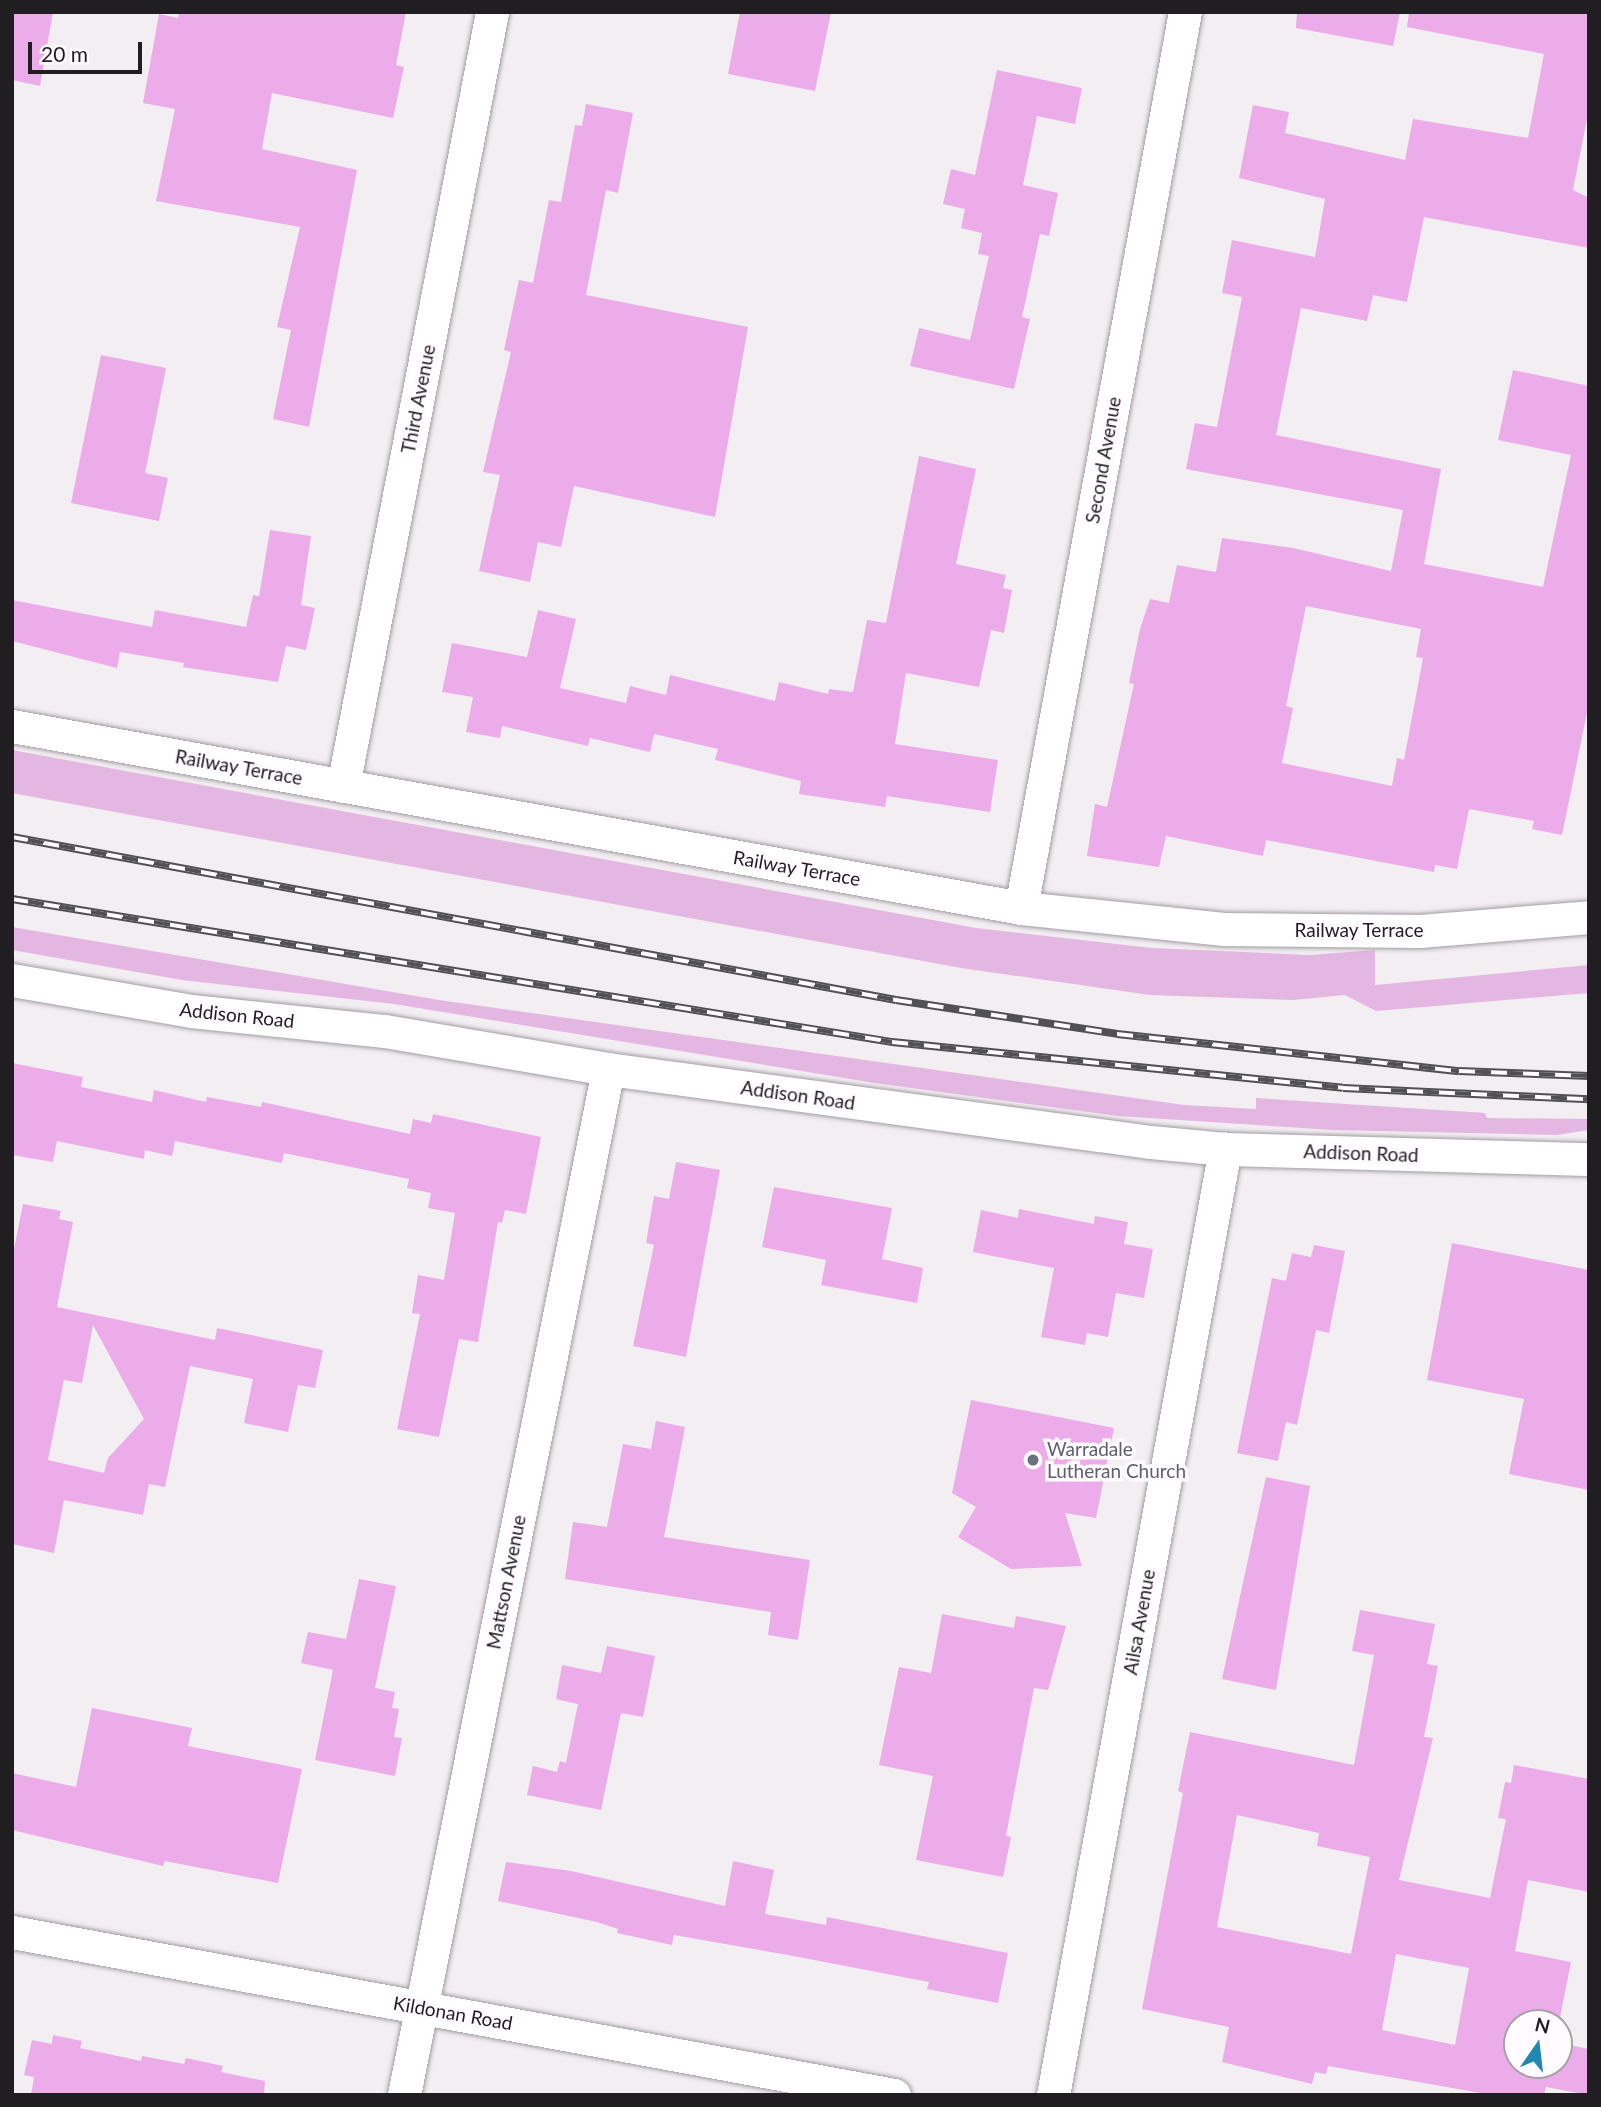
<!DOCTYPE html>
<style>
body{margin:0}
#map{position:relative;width:1601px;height:2107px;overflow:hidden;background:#f2eef2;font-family:Lato,sans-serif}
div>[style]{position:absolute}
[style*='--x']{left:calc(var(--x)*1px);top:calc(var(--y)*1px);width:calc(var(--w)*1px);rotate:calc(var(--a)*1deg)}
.green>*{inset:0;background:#e4b7e2}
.building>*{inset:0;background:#ecacea}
.roads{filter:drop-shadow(0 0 2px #a19da1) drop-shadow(0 0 2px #a19da1)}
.street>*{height:33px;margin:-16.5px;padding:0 16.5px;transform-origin:16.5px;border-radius:16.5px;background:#fff}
.rail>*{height:8px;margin-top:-4px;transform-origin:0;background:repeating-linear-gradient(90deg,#fffbfe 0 16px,#525052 0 32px);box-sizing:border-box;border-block:2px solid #525052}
.dots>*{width:19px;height:19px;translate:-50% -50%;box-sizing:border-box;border:4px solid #fffbfe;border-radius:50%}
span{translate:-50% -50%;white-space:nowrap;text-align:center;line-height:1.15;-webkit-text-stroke:7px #fffbfe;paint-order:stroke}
.street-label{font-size:19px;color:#201e20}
.worship-label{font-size:19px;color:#5b616d}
.left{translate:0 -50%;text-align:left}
.frame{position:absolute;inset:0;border:14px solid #201e20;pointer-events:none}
.north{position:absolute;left:1503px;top:2009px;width:70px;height:70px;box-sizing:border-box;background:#fffbfe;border:2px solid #a6a3a5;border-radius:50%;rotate:14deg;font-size:19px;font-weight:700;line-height:28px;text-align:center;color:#201e20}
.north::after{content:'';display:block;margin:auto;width:24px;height:32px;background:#2288b1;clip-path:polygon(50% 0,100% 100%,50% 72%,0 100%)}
.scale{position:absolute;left:28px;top:42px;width:114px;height:32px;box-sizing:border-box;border:4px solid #201e20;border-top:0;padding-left:9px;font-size:21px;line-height:24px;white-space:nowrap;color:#201e20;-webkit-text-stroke:5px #fffbfe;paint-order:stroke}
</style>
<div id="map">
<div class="green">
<div style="clip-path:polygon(12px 750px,976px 928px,1152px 948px,1309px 955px,1375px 950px,1375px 985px,1589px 965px,1589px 993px,1376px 1011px,1345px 995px,1293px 1000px,1150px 995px,961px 968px,12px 793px)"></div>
<div style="clip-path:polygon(12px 927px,439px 1000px,1184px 1105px,1256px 1109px,1256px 1098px,1485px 1113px,1487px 1118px,1589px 1119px,1589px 1130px,1557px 1135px,1333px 1130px,1118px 1116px,875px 1083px,394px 1004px,182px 980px,12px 950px)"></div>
</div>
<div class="building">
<div style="clip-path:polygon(12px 12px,53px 12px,40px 86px,12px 80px)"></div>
<div style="clip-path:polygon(179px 12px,406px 12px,396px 65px,404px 67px,393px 118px,272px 93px,262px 149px,357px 170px,309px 427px,273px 419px,291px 330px,277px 327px,300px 227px,156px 201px,175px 109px,143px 103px,159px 14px,178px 18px)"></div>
<div style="clip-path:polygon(740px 12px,831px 12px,815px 91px,728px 74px)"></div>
<div style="clip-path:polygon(1297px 12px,1400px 12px,1393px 46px,1296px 28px)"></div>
<div style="clip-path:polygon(evenodd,1409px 12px,1589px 12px,1589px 109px,1573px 190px,1589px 198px,1589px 248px,1424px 217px,1407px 302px,1373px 295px,1367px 321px,1301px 308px,1276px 435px,1441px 469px,1424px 564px,1543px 587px,1571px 455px,1498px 440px,1513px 370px,1589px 386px,1589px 703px,1562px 835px,1532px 829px,1534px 821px,1469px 809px,1457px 869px,1435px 865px,1434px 872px,1266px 840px,1263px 856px,1166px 836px,1159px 867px,1087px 856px,1095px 804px,1107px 807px,1134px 684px,1129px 683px,1140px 629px,1150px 599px,1169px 603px,1177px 565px,1216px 572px,1222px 538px,1293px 548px,1391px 571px,1403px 510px,1186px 469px,1195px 423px,1217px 427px,1242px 297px,1222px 293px,1232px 240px,1315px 257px,1325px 199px,1239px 178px,1253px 105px,1289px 112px,1285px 133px,1405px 160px,1413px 119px,1528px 138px,1544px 54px,1407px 27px,1409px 12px,1306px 606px,1421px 629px,1416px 657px,1423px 658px,1404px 760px,1397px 758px,1392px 786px,1282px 763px,1293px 708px,1286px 706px,1306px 606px)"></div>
<div style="clip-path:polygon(997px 70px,1082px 88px,1075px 124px,1037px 116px,1023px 185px,1058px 193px,1049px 236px,1040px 234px,1022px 317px,1030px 319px,1014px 389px,910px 366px,919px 328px,970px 340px,989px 256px,978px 254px,982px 233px,961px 228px,965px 209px,943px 204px,951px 169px,975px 175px)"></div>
<div style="clip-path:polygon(586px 104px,633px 113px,618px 193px,606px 190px,586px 295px,748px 327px,715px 517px,574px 486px,561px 547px,538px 542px,530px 582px,479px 571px,500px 475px,483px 472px,511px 352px,504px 350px,519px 280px,533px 283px,549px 200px,561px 202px,575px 125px,582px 126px)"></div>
<div style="clip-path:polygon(101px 355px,166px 368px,145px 473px,168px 478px,159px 521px,71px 503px)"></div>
<div style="clip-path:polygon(919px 456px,976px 469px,956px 564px,1006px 575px,1003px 588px,1012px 590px,1004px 633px,991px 630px,979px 687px,906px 673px,895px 744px,998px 760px,990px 812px,887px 796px,885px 807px,799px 794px,801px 781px,715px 760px,718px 749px,654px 734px,650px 752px,590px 738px,588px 746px,502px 726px,500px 738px,466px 732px,473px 697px,442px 692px,452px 643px,527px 657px,538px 610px,576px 619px,560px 688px,626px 703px,630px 686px,666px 695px,670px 675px,775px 701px,779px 682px,828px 694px,829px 689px,853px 692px,867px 620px,886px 623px)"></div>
<div style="clip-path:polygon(270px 530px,311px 536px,301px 605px,315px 608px,306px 650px,286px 646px,278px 682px,183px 667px,184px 663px,120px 652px,117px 668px,12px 641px,12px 600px,152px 627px,155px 610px,246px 627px,253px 595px,259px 596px)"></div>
<div style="clip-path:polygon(12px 1063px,83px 1077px,81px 1087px,152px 1102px,154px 1090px,206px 1102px,207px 1097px,261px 1107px,262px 1102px,410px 1134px,413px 1119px,431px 1123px,433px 1114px,541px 1137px,526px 1214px,505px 1210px,502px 1223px,498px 1222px,478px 1342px,459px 1339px,439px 1437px,397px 1429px,420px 1314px,412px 1313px,418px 1275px,444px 1280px,455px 1213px,428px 1208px,431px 1193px,407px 1188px,409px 1179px,284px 1153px,282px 1163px,175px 1141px,172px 1156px,145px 1150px,144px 1159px,57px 1141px,53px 1162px,12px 1155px)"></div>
<div style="clip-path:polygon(676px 1162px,720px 1170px,686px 1357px,633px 1346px,654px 1245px,646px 1243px,654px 1196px,669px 1199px)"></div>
<div style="clip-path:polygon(774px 1187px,892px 1208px,882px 1259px,923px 1268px,917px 1303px,821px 1285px,826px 1260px,762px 1247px)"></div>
<div style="clip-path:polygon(evenodd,23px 1204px,61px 1211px,59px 1219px,73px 1222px,57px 1307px,215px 1340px,217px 1328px,323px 1350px,315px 1388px,298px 1385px,288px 1432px,244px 1423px,253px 1379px,190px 1366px,165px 1487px,149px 1484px,143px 1515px,64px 1500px,54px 1553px,12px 1544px,12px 1259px,23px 1204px,93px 1325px,144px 1419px,108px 1458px,104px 1473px,48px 1460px,64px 1380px,82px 1383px,93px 1325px)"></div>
<div style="clip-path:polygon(1019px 1209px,1094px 1224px,1095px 1216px,1128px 1222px,1124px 1244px,1153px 1249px,1144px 1298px,1116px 1293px,1108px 1337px,1087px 1333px,1085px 1345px,1041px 1337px,1054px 1268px,973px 1252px,981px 1210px,1018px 1218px)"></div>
<div style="clip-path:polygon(1452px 1243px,1589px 1270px,1589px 1490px,1509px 1474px,1524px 1399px,1427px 1380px)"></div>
<div style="clip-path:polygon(1314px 1245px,1345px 1251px,1329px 1333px,1316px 1330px,1297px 1425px,1286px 1422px,1278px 1461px,1237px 1453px,1272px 1278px,1286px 1281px,1292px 1253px,1311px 1257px)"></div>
<div style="clip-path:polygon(971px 1400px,1114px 1428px,1096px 1518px,1065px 1513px,1082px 1566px,1011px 1569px,958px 1537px,976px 1507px,952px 1493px)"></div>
<div style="clip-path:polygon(656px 1421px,685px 1427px,664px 1537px,810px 1560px,798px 1640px,768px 1635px,771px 1612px,565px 1579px,573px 1522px,607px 1527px,623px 1444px,651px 1449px)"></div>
<div style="clip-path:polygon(1266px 1477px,1310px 1486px,1276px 1690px,1222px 1679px)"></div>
<div style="clip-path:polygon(359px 1579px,396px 1586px,375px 1688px,395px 1692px,392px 1708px,399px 1709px,394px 1737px,402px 1738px,395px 1776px,315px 1760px,333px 1670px,301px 1663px,308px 1632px,346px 1639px)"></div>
<div style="clip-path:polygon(evenodd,1360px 1610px,1435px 1624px,1427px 1664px,1438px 1666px,1424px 1737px,1433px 1738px,1399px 1880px,1490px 1898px,1506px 1819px,1498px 1818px,1505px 1782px,1511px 1783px,1514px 1765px,1589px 1779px,1589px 1892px,1528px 1880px,1515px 1951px,1571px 1962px,1559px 2023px,1517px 2023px,1517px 2065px,1559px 2065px,1559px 2043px,1589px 2049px,1589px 2095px,1546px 2087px,1544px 2095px,1492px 2095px,1328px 2066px,1326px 2074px,1315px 2072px,1312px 2084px,1222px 2062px,1229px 2027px,1142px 2009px,1183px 1793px,1178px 1791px,1190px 1732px,1354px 1765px,1374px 1655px,1352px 1651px,1360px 1610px,1237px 1815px,1319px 1833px,1317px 1846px,1370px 1857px,1351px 1954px,1217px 1927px,1237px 1815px,1360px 1610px,1396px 1954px,1469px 1968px,1455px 2045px,1382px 2030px,1396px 1954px)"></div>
<div style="clip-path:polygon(942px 1614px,1014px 1628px,1016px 1616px,1066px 1626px,1048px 1690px,1034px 1688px,1006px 1836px,1011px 1837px,1003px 1877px,916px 1860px,933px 1776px,879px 1765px,899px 1667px,931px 1673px)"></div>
<div style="clip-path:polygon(607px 1646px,655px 1656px,643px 1717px,621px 1713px,601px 1810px,527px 1795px,533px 1766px,557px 1772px,560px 1761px,566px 1763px,578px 1704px,556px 1699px,562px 1665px,601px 1673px)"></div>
<div style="clip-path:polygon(92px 1708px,192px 1728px,188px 1746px,302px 1769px,278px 1883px,165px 1861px,163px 1866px,12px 1830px,12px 1773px,76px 1787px)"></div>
<div style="clip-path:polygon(733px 1861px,774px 1870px,765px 1914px,826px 1925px,827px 1917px,1008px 1953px,998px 2003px,927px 1989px,929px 1982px,788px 1955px,674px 1935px,672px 1945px,617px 1933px,618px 1929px,597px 1922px,498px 1901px,506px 1862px,571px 1871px,725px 1906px)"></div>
<div style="clip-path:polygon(53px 2035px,82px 2041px,80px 2048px,141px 2061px,142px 2056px,184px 2064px,186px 2058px,223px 2066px,221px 2072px,265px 2081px,264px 2095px,31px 2095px,34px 2077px,24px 2075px,32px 2040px,52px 2044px)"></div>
</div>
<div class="roads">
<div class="street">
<div style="--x:12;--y:726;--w:1025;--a:10.22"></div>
<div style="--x:1021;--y:908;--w:204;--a:5.9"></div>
<div style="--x:1224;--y:929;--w:196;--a:0.6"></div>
<div style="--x:1420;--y:931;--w:170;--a:-4.7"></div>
<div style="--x:343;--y:786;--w:788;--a:-79.1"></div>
<div style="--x:1021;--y:908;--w:911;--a:-79.63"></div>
<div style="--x:12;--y:980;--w:182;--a:9.8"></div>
<div style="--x:191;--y:1011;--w:195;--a:5.9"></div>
<div style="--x:385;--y:1031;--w:226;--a:9.7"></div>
<div style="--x:608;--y:1069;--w:548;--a:7.66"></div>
<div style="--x:1151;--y:1142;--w:74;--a:5.4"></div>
<div style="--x:1225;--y:1149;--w:364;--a:1.6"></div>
<div style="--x:12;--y:1932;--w:897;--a:10.47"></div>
<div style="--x:404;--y:2095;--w:1046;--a:-78.75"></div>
<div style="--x:1053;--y:2095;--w:962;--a:-79.7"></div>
</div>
</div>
<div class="rail">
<div style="--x:12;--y:837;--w:899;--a:10.45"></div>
<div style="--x:896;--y:1000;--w:224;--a:8.7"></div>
<div style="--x:1117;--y:1034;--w:344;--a:6.2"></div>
<div style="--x:1459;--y:1071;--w:130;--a:2.2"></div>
<div style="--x:12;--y:899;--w:892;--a:9.23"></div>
<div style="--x:892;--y:1042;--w:453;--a:5.8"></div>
<div style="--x:1343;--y:1088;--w:246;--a:2.6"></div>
</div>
<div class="dots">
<div style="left:1033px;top:1460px;background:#6b7280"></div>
</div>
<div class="street-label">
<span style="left:418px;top:399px;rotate:-79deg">Third Avenue</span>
<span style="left:1103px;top:460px;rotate:-80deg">Second Avenue</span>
<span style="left:239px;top:767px;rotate:10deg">Railway Terrace</span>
<span style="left:797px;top:868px;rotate:10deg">Railway Terrace</span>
<span style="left:1359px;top:930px">Railway Terrace</span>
<span style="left:237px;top:1015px;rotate:6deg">Addison Road</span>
<span style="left:798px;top:1095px;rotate:8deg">Addison Road</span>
<span style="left:1361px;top:1153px;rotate:2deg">Addison Road</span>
<span style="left:506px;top:1582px;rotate:-79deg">Mattson Avenue</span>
<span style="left:1139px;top:1622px;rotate:-80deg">Ailsa Avenue</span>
<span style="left:453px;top:2013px;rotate:10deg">Kildonan Road</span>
</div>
<div class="worship-label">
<span class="left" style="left:1047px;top:1460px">Warradale<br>Lutheran Church</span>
</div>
<div class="frame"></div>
<div class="north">N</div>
<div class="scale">20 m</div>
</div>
